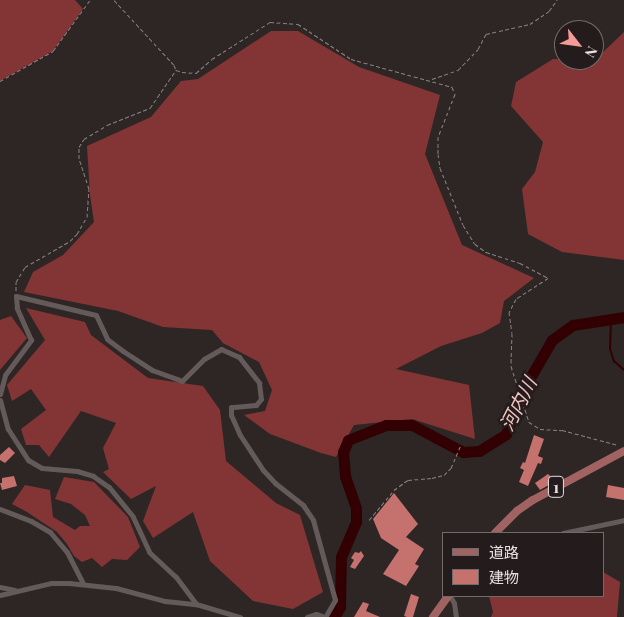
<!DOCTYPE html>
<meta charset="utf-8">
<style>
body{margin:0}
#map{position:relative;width:624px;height:617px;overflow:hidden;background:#2e2625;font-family:"Playfair Display","Noto Sans JP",serif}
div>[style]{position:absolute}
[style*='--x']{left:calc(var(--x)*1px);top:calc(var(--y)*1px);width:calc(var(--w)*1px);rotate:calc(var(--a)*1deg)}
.forest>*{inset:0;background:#823534}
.stream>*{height:2px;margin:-1px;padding:0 1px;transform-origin:1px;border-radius:1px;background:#320002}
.river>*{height:11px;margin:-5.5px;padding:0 5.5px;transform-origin:5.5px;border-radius:5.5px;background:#320002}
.building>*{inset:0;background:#c5716d}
.path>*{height:1px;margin-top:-0.5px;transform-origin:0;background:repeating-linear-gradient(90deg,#898282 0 4px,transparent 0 6.5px)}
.minor>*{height:5px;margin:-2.5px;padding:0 2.5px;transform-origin:2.5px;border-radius:2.5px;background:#645a5a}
.primary>*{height:8px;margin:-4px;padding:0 4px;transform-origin:4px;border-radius:4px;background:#a16361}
span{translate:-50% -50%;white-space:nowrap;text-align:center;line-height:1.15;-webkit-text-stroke:5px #241c1c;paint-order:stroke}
.shield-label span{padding:1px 4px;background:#241c1c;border:1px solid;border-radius:4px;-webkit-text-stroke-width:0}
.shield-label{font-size:16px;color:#e7e1e1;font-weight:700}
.water-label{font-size:19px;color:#f3c3c0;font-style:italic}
.legend{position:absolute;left:442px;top:532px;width:162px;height:65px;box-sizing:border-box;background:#241c1c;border:1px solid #726b6b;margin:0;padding:6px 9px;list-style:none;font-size:15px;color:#e7e1e1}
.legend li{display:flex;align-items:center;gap:10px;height:25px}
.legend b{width:25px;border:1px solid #726b6b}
.north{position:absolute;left:554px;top:20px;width:50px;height:50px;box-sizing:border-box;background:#241c1c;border:1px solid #726b6b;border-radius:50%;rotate:120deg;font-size:14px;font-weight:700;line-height:20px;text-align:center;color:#e7e1e1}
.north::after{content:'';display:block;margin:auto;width:18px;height:22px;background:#f59b97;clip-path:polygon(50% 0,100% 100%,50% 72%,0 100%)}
</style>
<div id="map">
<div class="forest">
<div style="clip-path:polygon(0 0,75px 0,83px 9px,53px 51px,0 81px)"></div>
<div style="clip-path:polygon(271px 31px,298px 31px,359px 67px,440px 95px,425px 154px,462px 245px,534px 278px,504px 301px,500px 323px,482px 333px,441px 346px,396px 369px,469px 385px,475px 439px,412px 419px,354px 425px,336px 457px,321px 453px,270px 434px,244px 415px,265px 411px,272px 390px,259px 362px,223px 343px,212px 330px,163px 327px,118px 311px,24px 292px,33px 272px,63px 255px,94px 222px,90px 195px,87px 146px,151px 117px,181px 81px,198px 79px)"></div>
<div style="clip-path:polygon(624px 32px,624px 260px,562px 252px,528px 234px,522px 189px,535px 172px,543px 142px,511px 106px,516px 82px,553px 59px,594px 60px,594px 57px,599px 56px)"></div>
<div style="clip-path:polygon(26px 308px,85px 322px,91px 335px,148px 378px,203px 386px,220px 410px,226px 461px,276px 503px,300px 515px,323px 592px,293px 609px,253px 601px,210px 561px,193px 512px,153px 538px,143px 521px,156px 486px,131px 499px,103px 472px,109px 469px,103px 448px,116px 423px,81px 411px,49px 457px,39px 445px,26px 445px,21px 429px,46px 410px,31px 389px,12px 401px,7px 385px,45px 340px)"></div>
<div style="clip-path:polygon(11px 316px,27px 338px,0 370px,0 320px)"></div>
<div style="clip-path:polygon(64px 477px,94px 482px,128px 517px,140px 547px,127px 560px,112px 559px,102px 567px,92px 558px,82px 562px,74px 556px,67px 544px,57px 532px,27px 512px,12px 504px,25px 485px,50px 490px,53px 517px,75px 530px,80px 526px,90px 526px,85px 515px,71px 504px,55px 499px)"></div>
<div style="clip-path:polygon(603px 572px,620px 582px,617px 617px,491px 617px,493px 612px,489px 596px,603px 596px)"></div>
</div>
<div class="stream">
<div style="--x:611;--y:320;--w:29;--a:92"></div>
<div style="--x:610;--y:349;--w:13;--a:72"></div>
<div style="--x:614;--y:361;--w:13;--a:42"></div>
</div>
<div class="river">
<div style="--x:334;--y:617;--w:12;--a:-59"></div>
<div style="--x:340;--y:607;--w:50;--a:-88.9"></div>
<div style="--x:341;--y:557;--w:39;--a:-67"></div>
<div style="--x:356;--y:521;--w:13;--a:-90"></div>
<div style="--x:356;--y:508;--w:34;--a:-109"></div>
<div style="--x:345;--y:476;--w:13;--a:-94"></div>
<div style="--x:344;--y:463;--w:11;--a:-95"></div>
<div style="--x:343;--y:452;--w:13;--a:-67"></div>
<div style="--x:348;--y:440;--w:41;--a:-21.5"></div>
<div style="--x:386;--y:425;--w:26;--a:0"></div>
<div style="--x:412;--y:425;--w:58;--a:27.9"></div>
<div style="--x:463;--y:452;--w:16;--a:-4"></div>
<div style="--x:479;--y:451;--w:32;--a:-32"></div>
<div style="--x:506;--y:434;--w:47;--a:-68.9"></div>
<div style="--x:523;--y:390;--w:58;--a:-59.9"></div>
<div style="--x:552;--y:340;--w:26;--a:-36"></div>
<div style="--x:573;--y:325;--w:52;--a:-8.9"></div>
</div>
<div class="building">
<div style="clip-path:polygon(534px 435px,544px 439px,538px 456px,543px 458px,541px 464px,538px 463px,528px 486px,519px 482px,524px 470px,520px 468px,523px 462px,525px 463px)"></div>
<div style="clip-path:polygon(9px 447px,15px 453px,5px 463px,0 460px,0 455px)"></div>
<div style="clip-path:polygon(548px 474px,556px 481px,540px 490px,535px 483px)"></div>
<div style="clip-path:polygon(14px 476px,17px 486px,2px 490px,0 483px,2px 483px,2px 478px)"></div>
<div style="clip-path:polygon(608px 485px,624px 488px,624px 500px,606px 497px)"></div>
<div style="clip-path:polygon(394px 493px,418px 524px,406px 537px,424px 549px,415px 564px,419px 566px,406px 586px,383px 574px,399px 550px,381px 538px,373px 519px)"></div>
<div style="clip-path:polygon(361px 551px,364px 556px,355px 569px,350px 567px,354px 560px,351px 558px,355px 552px,359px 553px)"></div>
<div style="clip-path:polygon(411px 594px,419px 597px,413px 617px,407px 617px,404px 616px)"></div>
<div style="clip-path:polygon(363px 602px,369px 604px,366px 611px,380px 617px,354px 617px)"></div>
</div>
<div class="path">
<div style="--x:114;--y:0;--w:88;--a:47.3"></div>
<div style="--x:174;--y:65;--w:5;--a:68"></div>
<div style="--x:176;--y:70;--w:6;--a:18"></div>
<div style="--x:182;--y:72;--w:14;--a:4"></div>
<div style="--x:196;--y:73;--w:21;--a:-41"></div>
<div style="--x:212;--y:59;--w:69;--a:-32.5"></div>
<div style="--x:270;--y:22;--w:28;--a:4"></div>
<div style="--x:298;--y:24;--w:64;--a:33.4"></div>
<div style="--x:351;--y:59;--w:105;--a:15.5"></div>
<div style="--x:452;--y:87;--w:8;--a:67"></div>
<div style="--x:455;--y:94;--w:46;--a:111.6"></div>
<div style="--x:438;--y:137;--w:17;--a:90"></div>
<div style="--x:438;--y:154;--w:14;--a:82"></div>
<div style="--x:440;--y:168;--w:61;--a:68"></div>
<div style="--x:463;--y:225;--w:22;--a:58"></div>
<div style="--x:475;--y:244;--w:14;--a:36"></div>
<div style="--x:486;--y:252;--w:36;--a:18"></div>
<div style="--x:520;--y:263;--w:32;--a:28"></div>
<div style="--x:548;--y:278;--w:38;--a:147"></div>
<div style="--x:516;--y:299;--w:15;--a:118"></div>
<div style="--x:509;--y:312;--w:21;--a:82"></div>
<div style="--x:512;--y:333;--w:33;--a:92"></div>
<div style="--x:511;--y:366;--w:59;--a:72.2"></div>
<div style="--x:529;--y:422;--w:13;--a:32"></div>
<div style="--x:540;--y:429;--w:22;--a:3"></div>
<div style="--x:562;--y:430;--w:58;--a:15"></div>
<div style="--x:432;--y:79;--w:28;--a:-19"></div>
<div style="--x:458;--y:70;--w:29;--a:-46"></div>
<div style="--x:478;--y:49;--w:17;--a:-62"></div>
<div style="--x:486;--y:34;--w:45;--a:-12.8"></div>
<div style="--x:530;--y:24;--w:23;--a:-34"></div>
<div style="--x:549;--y:11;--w:14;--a:-54"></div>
<div style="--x:0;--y:81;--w:61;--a:-29.5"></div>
<div style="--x:53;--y:51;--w:63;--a:-54"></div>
<div style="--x:16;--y:291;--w:9;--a:-90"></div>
<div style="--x:16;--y:282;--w:17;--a:-59"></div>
<div style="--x:25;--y:267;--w:52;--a:-30"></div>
<div style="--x:70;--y:241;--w:10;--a:-45"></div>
<div style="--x:77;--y:234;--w:20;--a:-60"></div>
<div style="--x:87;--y:217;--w:28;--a:-86"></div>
<div style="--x:89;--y:189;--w:32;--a:-108"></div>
<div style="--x:79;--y:159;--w:12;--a:-90"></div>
<div style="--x:79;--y:147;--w:9;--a:-58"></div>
<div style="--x:84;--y:139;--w:27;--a:-31"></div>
<div style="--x:107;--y:125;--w:46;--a:-21.6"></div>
<div style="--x:150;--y:108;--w:46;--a:-55.6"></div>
<div style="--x:369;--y:520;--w:39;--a:-50"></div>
<div style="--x:394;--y:490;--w:17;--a:-36"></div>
<div style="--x:408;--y:480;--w:24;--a:-5"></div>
<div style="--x:432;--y:478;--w:12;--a:-14"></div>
<div style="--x:444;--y:475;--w:10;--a:-45"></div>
<div style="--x:451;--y:468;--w:25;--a:-67"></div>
</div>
<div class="minor">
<div style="--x:0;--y:394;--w:20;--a:-75"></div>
<div style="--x:5;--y:375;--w:44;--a:-53.4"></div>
<div style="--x:31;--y:340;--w:35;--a:-114"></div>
<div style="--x:17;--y:308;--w:12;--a:-95"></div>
<div style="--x:16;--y:296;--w:82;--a:13.4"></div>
<div style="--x:96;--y:315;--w:26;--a:65"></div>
<div style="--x:107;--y:339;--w:20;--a:37"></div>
<div style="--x:123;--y:351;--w:35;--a:33"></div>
<div style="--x:152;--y:370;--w:32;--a:20"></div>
<div style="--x:182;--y:381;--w:31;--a:-45"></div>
<div style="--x:204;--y:359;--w:20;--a:-30"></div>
<div style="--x:221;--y:349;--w:20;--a:24"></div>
<div style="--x:239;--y:357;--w:33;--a:52"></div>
<div style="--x:259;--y:383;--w:16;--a:83"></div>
<div style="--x:261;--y:399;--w:8;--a:130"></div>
<div style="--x:256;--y:405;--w:25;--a:175"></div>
<div style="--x:231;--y:407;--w:8;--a:90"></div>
<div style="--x:231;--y:415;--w:22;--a:66"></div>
<div style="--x:240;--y:435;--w:42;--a:56.7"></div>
<div style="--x:263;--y:470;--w:18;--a:47"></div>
<div style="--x:275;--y:483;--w:36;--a:38"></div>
<div style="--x:303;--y:505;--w:18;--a:56"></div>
<div style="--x:313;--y:520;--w:83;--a:74.6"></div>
<div style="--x:335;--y:600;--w:20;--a:120"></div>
<div style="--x:0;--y:400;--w:30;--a:75"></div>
<div style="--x:8;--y:429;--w:37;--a:57"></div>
<div style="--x:28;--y:460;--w:16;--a:30"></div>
<div style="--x:42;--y:468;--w:35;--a:5"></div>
<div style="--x:77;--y:471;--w:17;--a:17"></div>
<div style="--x:93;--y:476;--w:19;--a:35"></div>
<div style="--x:109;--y:487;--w:38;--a:51"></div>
<div style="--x:133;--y:517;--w:38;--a:65"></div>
<div style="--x:149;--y:552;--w:37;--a:43"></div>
<div style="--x:176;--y:577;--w:34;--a:53"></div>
<div style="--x:0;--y:509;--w:33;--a:21"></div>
<div style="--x:31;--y:521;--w:22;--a:30"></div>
<div style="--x:50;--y:532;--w:26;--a:50"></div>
<div style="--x:67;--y:552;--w:36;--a:63"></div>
<div style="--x:563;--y:533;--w:62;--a:-12"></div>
<div style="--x:0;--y:587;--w:15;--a:11"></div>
<div style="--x:0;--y:595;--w:52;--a:-13.2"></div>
<div style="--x:51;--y:583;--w:18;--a:0"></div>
<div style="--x:69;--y:583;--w:47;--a:6.1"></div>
<div style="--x:116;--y:588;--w:51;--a:14.9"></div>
<div style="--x:165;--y:601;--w:31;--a:6"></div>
<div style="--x:196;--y:604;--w:46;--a:16.5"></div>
<div style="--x:450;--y:596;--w:8;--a:60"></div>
<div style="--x:454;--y:603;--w:14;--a:82"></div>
<div style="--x:307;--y:617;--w:9;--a:-18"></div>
<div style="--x:316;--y:614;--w:9;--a:18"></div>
</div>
<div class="primary">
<div style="--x:495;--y:533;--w:31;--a:-45"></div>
<div style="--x:517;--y:511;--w:19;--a:-35"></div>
<div style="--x:533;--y:500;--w:103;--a:-28.3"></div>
<div style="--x:433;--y:617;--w:26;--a:-54"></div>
</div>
<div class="shield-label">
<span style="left:556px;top:487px">1</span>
</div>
<div class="water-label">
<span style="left:518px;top:404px;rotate:-63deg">河内川</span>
</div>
<ul class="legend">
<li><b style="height:6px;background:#a16361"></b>道路</li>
<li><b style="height:14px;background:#c5716d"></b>建物</li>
</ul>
<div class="north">N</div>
</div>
